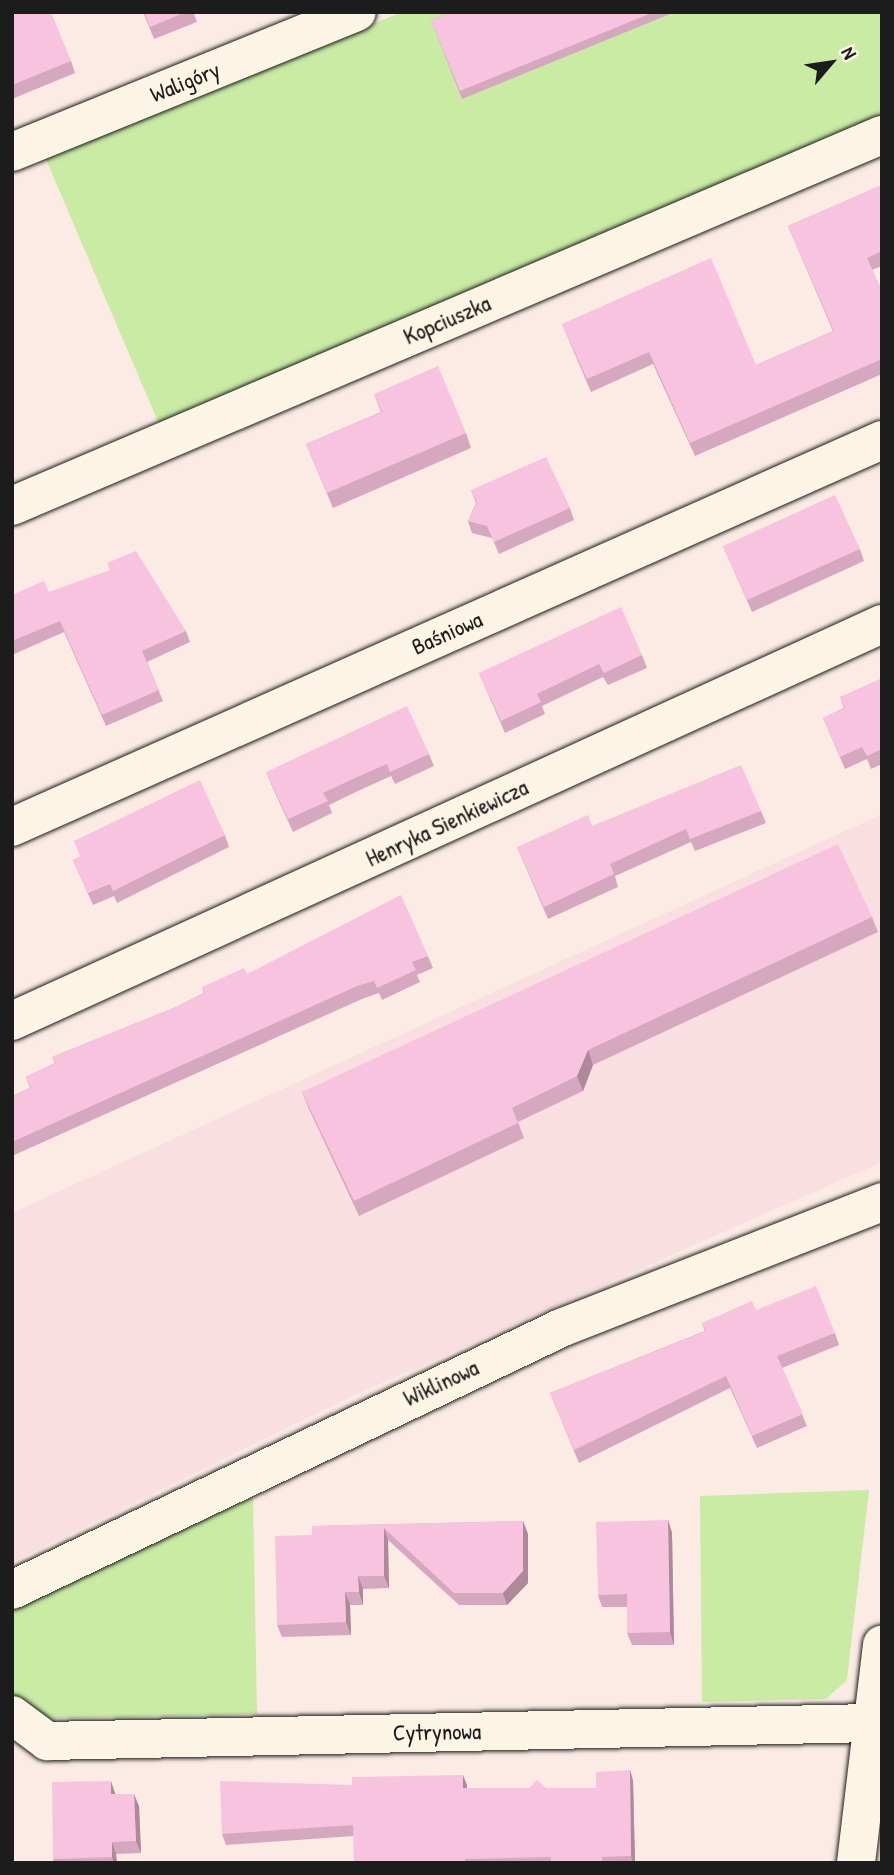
<!DOCTYPE html>
<meta charset="utf-8">
<style>
body{margin:0}
#map{position:relative;width:894px;height:1875px;overflow:hidden;background:#fbebe4;font-family:"Patrick Hand",sans-serif}
div>[style]{position:absolute}
[style*='--x']{left:calc(var(--x)*1px);top:calc(var(--y)*1px);width:calc(var(--w)*1px);rotate:calc(var(--a)*1deg)}
.built>*{inset:0;background:#fadfe2}
.green>*{inset:0;background:#c9eba4}
.roads{filter:drop-shadow(0 0 2px #1c1c1c) drop-shadow(0 0 2px #1c1c1c)}
.minor>*{height:38px;margin:-19px;padding:0 19px;transform-origin:19px;border-radius:19px;background:#fcf5e5}
.wall>*{inset:0;background:#d5a8bf}
.shaded-wall>*{inset:0;background:#ae889b}
.building>*{inset:0;background:#f8c3de}
span{translate:-50% -50%;white-space:nowrap;text-align:center;line-height:1.15;-webkit-text-stroke:6px #fcf5e5;paint-order:stroke}
.street-label{font-size:23px;color:#1c1c1c}
.frame{position:absolute;inset:0;border:14px solid #1c1c1c;pointer-events:none}
.north{position:absolute;left:796px;top:28px;width:70px;height:70px;-webkit-text-stroke:5px #fcf5e5;paint-order:stroke;rotate:61deg;font-size:19px;font-weight:700;line-height:28px;text-align:center;color:#1c1c1c}
.north::after{content:'';display:block;margin:auto;width:24px;height:32px;background:#1c1c1c;clip-path:polygon(50% 0,100% 100%,50% 72%,0 100%)}
</style>
<div id="map">
<div class="built">
<div style="clip-path:polygon(882px 814px,882px 1162px,357px 1394px,12px 1562px,12px 1213px)"></div>
</div>
<div class="green">
<div style="clip-path:polygon(402px 12px,882px 12px,882px 117px,159px 424px,45px 157px)"></div>
<div style="clip-path:polygon(869px 1490px,847px 1680px,826px 1699px,702px 1702px,700px 1496px)"></div>
<div style="clip-path:polygon(253px 1497px,257px 1714px,33px 1719px,12px 1696px,12px 1610px)"></div>
</div>
<div class="roads">
<div class="minor">
<div style="--x:12;--y:152;--w:372;--a:-22.1"></div>
<div style="--x:12;--y:506;--w:946;--a:-23.1"></div>
<div style="--x:12;--y:827;--w:952;--a:-23.98"></div>
<div style="--x:12;--y:1021;--w:956;--a:-24.53"></div>
<div style="--x:12;--y:1590;--w:608;--a:-25.51"></div>
<div style="--x:561;--y:1328;--w:345;--a:-21.4"></div>
<div style="--x:12;--y:1715;--w:44;--a:36.6"></div>
<div style="--x:47;--y:1741;--w:825;--a:-1.25"></div>
<div style="--x:856;--y:1863;--w:220;--a:-83.2"></div>
</div>
</div>
<div class="wall">
<div style="clip-path:polygon(12px 12px,71px 61px,75px 73px,12px 99px)"></div>
<div style="clip-path:polygon(143px 12px,198px 12px,194px 14px,197px 22px,154px 39px)"></div>
<div style="clip-path:polygon(451px 12px,675px 12px,462px 99px,431px 20px)"></div>
<div style="clip-path:polygon(882px 185px,882px 266px,872px 270px,882px 291px,882px 374px,695px 456px,653px 364px,591px 392px,562px 324px,756px 365px,833px 331px,788px 226px)"></div>
<div style="clip-path:polygon(374px 394px,466px 433px,471px 448px,333px 508px,306px 444px,381px 412px)"></div>
<div style="clip-path:polygon(471px 490px,570px 508px,574px 520px,499px 554px,492px 538px,472px 533px,468px 521px,476px 503px)"></div>
<div style="clip-path:polygon(723px 546px,860px 549px,864px 561px,752px 612px)"></div>
<div style="clip-path:polygon(49px 592px,186px 631px,190px 642px,147px 662px,163px 701px,106px 726px,64px 632px,12px 655px,12px 595px)"></div>
<div style="clip-path:polygon(642px 655px,647px 668px,608px 685px,603px 677px,542px 706px,545px 714px,505px 733px,479px 673px)"></div>
<div style="clip-path:polygon(882px 682px,882px 764px,871px 769px,867px 759px,845px 769px,823px 718px,844px 708px,840px 697px)"></div>
<div style="clip-path:polygon(429px 754px,434px 766px,395px 784px,391px 776px,360px 790px,329px 805px,332px 813px,293px 832px,271px 784px,266px 772px)"></div>
<div style="clip-path:polygon(761px 811px,766px 823px,695px 851px,691px 842px,615px 876px,618px 887px,548px 919px,517px 847px,592px 826px)"></div>
<div style="clip-path:polygon(225px 835px,229px 847px,117px 903px,114px 896px,93px 905px,73px 860px)"></div>
<div style="clip-path:polygon(872px 917px,878px 932px,593px 1065px,583px 1091px,518px 1122px,524px 1138px,359px 1216px,308px 1107px,302px 1092px)"></div>
<div style="clip-path:polygon(428px 956px,433px 968px,417px 975px,420px 982px,382px 1000px,379px 993px,362px 999px,12px 1156px,12px 1096px,30px 1088px,26px 1077px,55px 1063px,52px 1057px,176px 1007px,204px 993px,202px 987px,247px 974px)"></div>
<div style="clip-path:polygon(756px 1310px,835px 1333px,839px 1345px,782px 1368px,807px 1426px,757px 1448px,730px 1388px,579px 1463px,550px 1393px,705px 1331px,702px 1323px)"></div>
<div style="clip-path:polygon(668px 1520px,672px 1533px,674px 1645px,632px 1645px,627px 1633px,627px 1607px,602px 1607px,598px 1595px)"></div>
<div style="clip-path:polygon(523px 1521px,528px 1534px,528px 1583px,507px 1605px,459px 1605px,388px 1540px,389px 1588px,363px 1589px,363px 1605px,350px 1605px,351px 1635px,282px 1637px,277px 1625px,312px 1535px,312px 1526px)"></div>
<div style="clip-path:polygon(630px 1770px,633px 1781px,635px 1863px,354px 1863px,354px 1836px,226px 1845px,222px 1834px,352px 1785px,467px 1785px,467px 1788px,596px 1788px)"></div>
<div style="clip-path:polygon(115px 1794px,139px 1806px,141px 1853px,116px 1854px,117px 1863px,54px 1863px,53px 1859px)"></div>
</div>
<div class="shaded-wall">
<div style="clip-path:polygon(588px 1050px,593px 1065px,583px 1091px,577px 1076px)"></div>
<div style="clip-path:polygon(668px 1520px,672px 1533px,674px 1645px,670px 1632px)"></div>
<div style="clip-path:polygon(523px 1521px,528px 1534px,528px 1583px,507px 1605px,503px 1593px)"></div>
<div style="clip-path:polygon(384px 1528px,388px 1540px,389px 1588px,384px 1576px)"></div>
<div style="clip-path:polygon(358px 1576px,363px 1589px,363px 1605px,359px 1592px)"></div>
<div style="clip-path:polygon(345px 1592px,350px 1605px,351px 1635px,346px 1622px)"></div>
<div style="clip-path:polygon(630px 1770px,633px 1781px,635px 1863px,633px 1863px,631px 1856px)"></div>
<div style="clip-path:polygon(463px 1775px,467px 1785px,467px 1799px,463px 1788px)"></div>
<div style="clip-path:polygon(111px 1781px,115px 1793px,116px 1807px,111px 1794px)"></div>
<div style="clip-path:polygon(134px 1794px,139px 1806px,141px 1853px,136px 1841px)"></div>
<div style="clip-path:polygon(112px 1842px,116px 1854px,117px 1863px,114px 1863px,112px 1857px)"></div>
</div>
<div class="building">
<div style="clip-path:polygon(12px 12px,51px 12px,71px 61px,12px 85px)"></div>
<div style="clip-path:polygon(144px 12px,186px 12px,150px 27px)"></div>
<div style="clip-path:polygon(451px 12px,654px 12px,460px 91px,431px 20px)"></div>
<div style="clip-path:polygon(882px 185px,882px 251px,867px 258px,882px 291px,882px 359px,690px 443px,649px 352px,587px 379px,562px 324px,711px 258px,756px 365px,834px 331px,788px 226px)"></div>
<div style="clip-path:polygon(438px 366px,466px 433px,327px 493px,306px 444px,382px 412px,374px 394px)"></div>
<div style="clip-path:polygon(546px 457px,570px 508px,494px 542px,487px 526px,468px 521px,477px 502px,471px 490px)"></div>
<div style="clip-path:polygon(835px 495px,860px 549px,747px 600px,723px 546px)"></div>
<div style="clip-path:polygon(136px 551px,186px 631px,142px 651px,159px 690px,102px 715px,60px 621px,12px 641px,12px 595px,44px 581px,49px 592px,110px 570px,107px 563px)"></div>
<div style="clip-path:polygon(621px 607px,642px 655px,604px 673px,599px 664px,537px 694px,541px 702px,501px 721px,479px 673px)"></div>
<div style="clip-path:polygon(880px 679px,882px 682px,882px 749px,867px 756px,862px 747px,840px 757px,823px 718px,845px 708px,840px 697px)"></div>
<div style="clip-path:polygon(407px 706px,429px 754px,390px 772px,387px 764px,355px 778px,323px 793px,328px 801px,288px 819px,266px 772px)"></div>
<div style="clip-path:polygon(741px 765px,761px 811px,690px 839px,686px 829px,610px 864px,614px 874px,544px 907px,517px 847px,588px 815px,592px 826px)"></div>
<div style="clip-path:polygon(200px 780px,225px 835px,113px 891px,110px 884px,88px 893px,73px 860px,80px 856px,74px 841px)"></div>
<div style="clip-path:polygon(838px 844px,872px 917px,588px 1050px,577px 1076px,512px 1108px,518px 1123px,354px 1201px,302px 1092px)"></div>
<div style="clip-path:polygon(401px 895px,428px 956px,412px 962px,416px 970px,377px 988px,374px 981px,357px 986px,12px 1142px,12px 1096px,31px 1088px,26px 1077px,56px 1063px,52px 1057px,176px 1007px,205px 993px,202px 987px,244px 968px,247px 974px)"></div>
<div style="clip-path:polygon(816px 1286px,835px 1333px,777px 1356px,803px 1414px,752px 1436px,726px 1376px,574px 1450px,550px 1393px,706px 1331px,702px 1323px,752px 1301px,756px 1310px)"></div>
<div style="clip-path:polygon(668px 1520px,670px 1632px,627px 1633px,627px 1594px,598px 1595px,596px 1522px)"></div>
<div style="clip-path:polygon(523px 1521px,523px 1571px,503px 1593px,454px 1593px,384px 1528px,384px 1576px,358px 1576px,359px 1592px,345px 1592px,346px 1622px,277px 1625px,275px 1536px,312px 1535px,312px 1526px)"></div>
<div style="clip-path:polygon(630px 1770px,631px 1856px,602px 1857px,602px 1863px,551px 1863px,551px 1857px,465px 1859px,465px 1863px,354px 1863px,353px 1825px,222px 1834px,220px 1781px,352px 1785px,352px 1777px,463px 1775px,463px 1788px,529px 1788px,537px 1780px,546px 1788px,596px 1788px,596px 1772px)"></div>
<div style="clip-path:polygon(111px 1781px,111px 1794px,134px 1794px,136px 1841px,112px 1842px,112px 1857px,53px 1859px,52px 1782px)"></div>
</div>
<div class="street-label">
<span style="left:185px;top:82px;rotate:-22deg">Waligóry</span>
<span style="left:447px;top:320px;rotate:-23deg">Kopciuszka</span>
<span style="left:447px;top:633px;rotate:-24deg">Baśniowa</span>
<span style="left:447px;top:823px;rotate:-25deg">Henryka Sienkiewicza</span>
<span style="left:441px;top:1383px;rotate:-25deg">Wiklinowa</span>
<span style="left:437px;top:1732px;rotate:-1deg">Cytrynowa</span>
</div>
<div class="frame"></div>
<div class="north">N</div>
</div>
